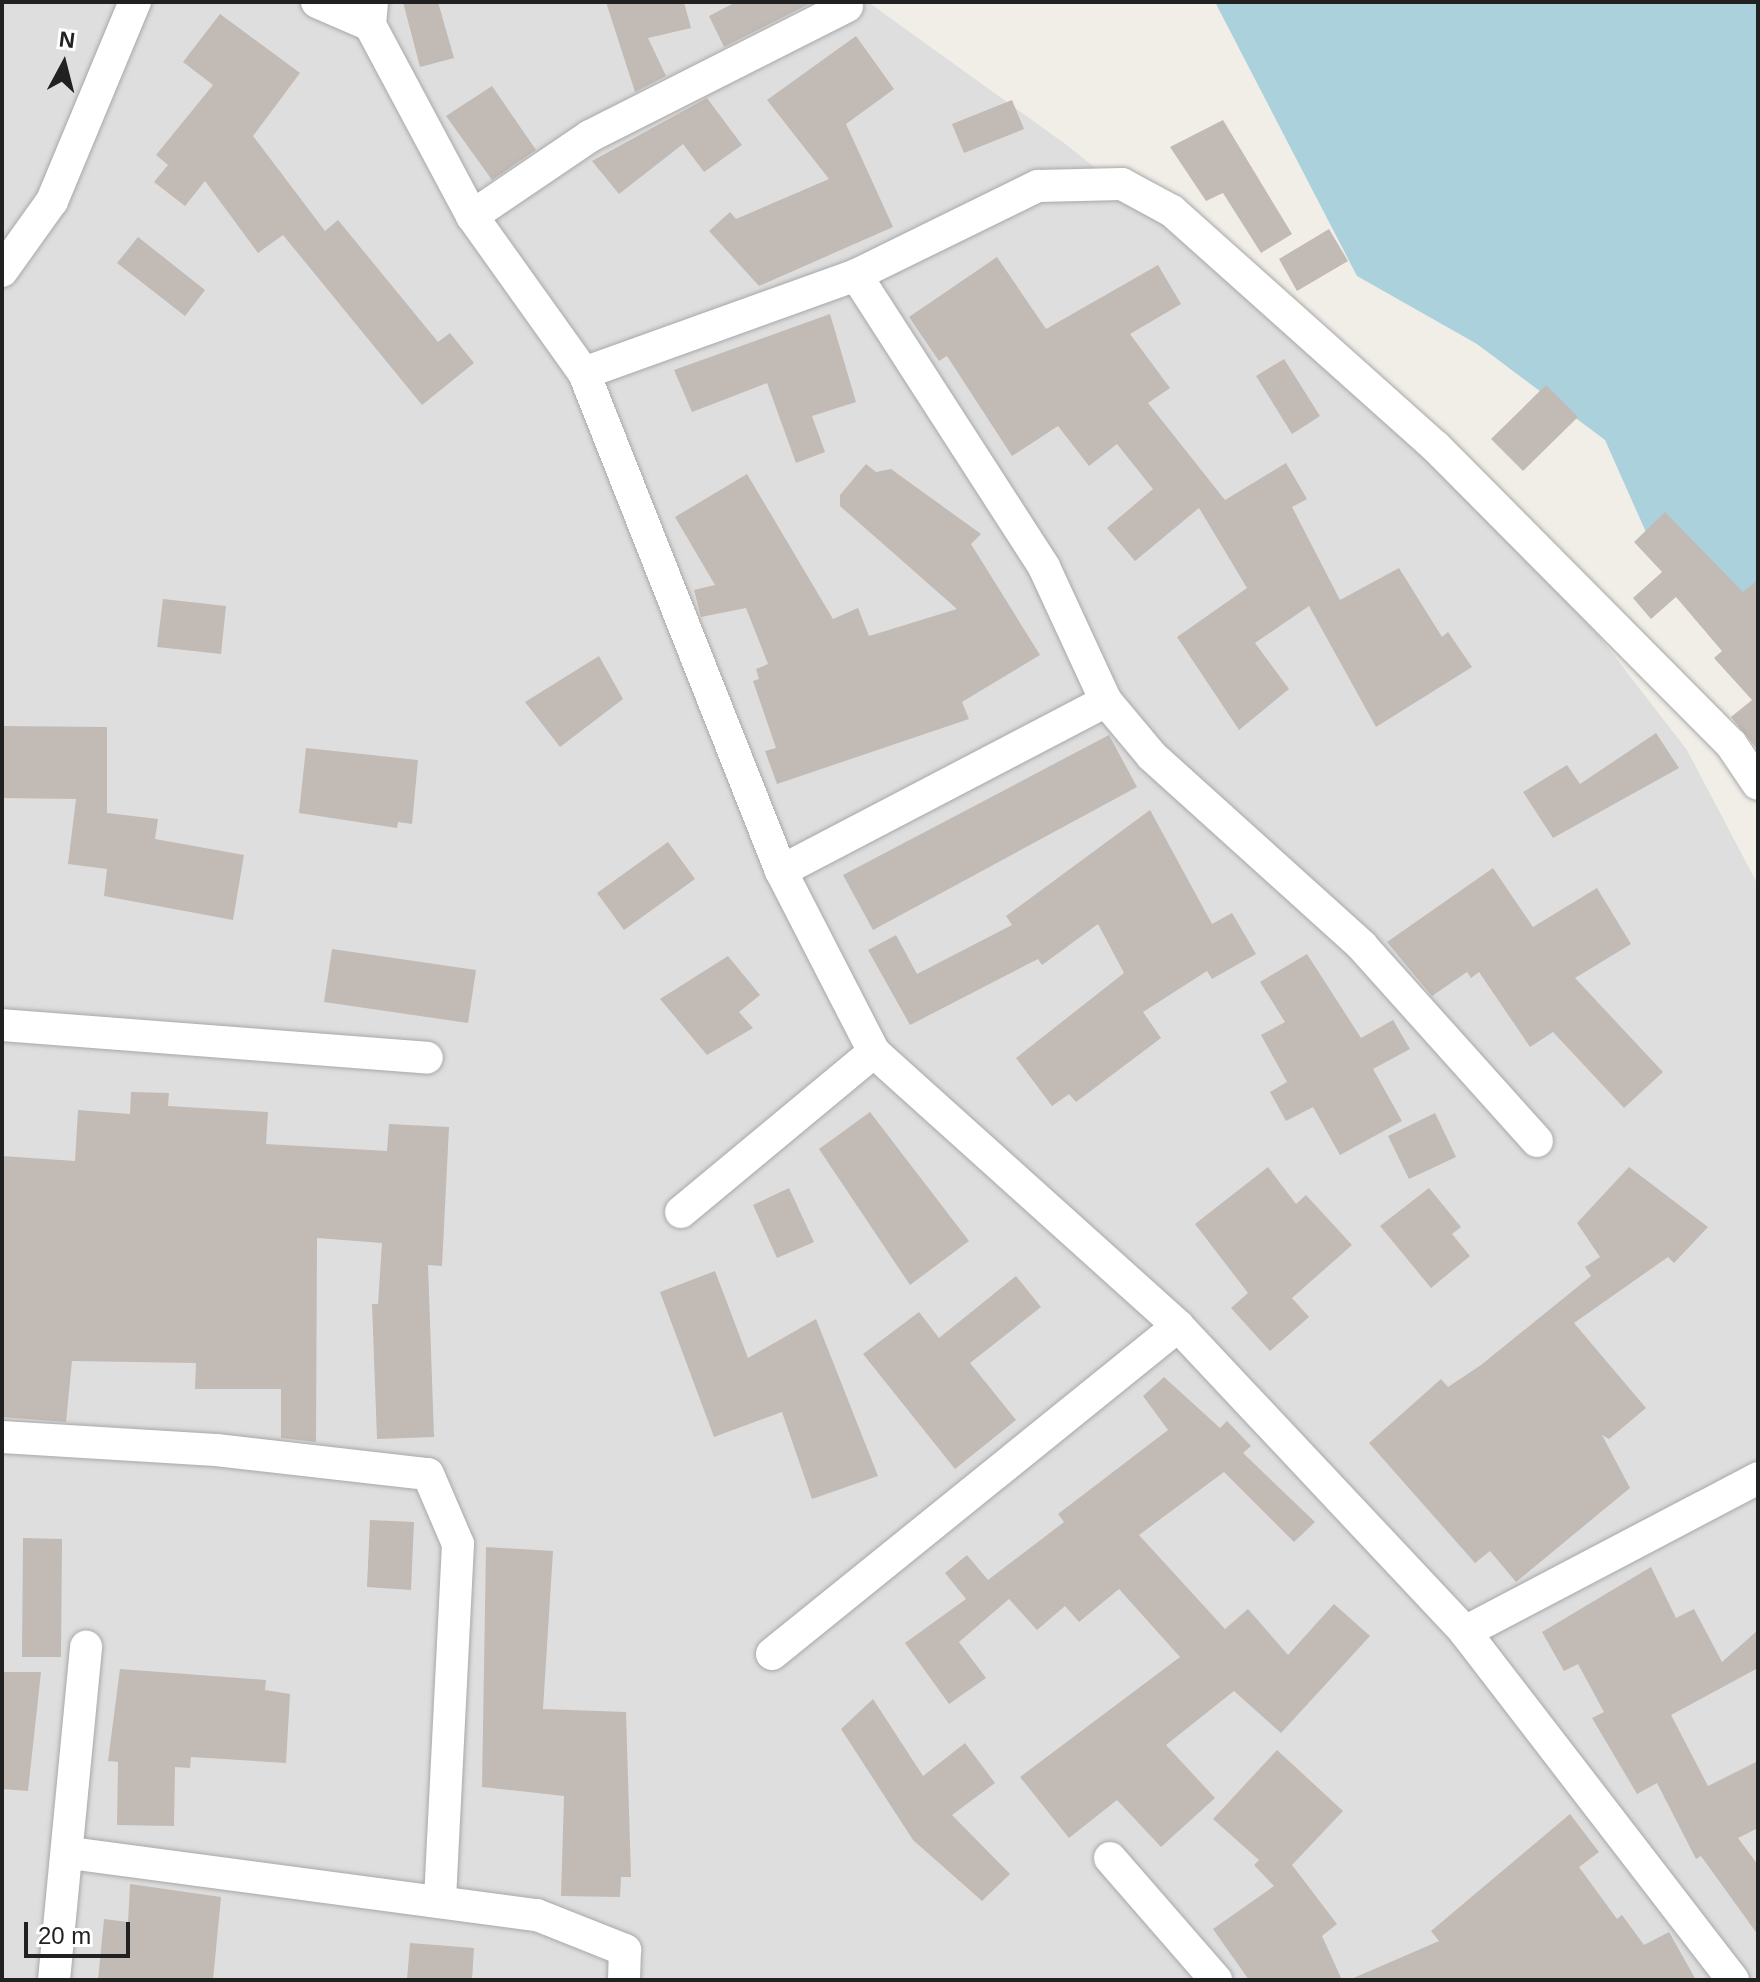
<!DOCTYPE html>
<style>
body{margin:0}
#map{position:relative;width:1760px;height:1982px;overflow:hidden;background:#f1eee8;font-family:Helvetica,sans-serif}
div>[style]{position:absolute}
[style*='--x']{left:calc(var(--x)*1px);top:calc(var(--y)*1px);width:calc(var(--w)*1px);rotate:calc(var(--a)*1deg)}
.residential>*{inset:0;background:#dfdede}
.water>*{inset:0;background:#abd1dd}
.building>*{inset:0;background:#c2bab4}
.roads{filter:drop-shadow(0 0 2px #a8a8a8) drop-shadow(0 0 2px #a8a8a8)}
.minor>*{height:32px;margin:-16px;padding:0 16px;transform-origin:16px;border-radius:16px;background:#fff}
span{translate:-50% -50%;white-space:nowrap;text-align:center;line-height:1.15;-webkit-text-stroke:6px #fff;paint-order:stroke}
.frame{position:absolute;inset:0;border:4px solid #212121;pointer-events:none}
.north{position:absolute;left:24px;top:24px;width:80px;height:80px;-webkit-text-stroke:6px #fff;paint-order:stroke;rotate:7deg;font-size:22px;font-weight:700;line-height:32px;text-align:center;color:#212121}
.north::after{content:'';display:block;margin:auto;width:28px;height:36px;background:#212121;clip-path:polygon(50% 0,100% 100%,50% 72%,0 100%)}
.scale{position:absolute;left:24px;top:1922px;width:106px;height:36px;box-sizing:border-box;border:4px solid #212121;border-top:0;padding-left:10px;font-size:24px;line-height:28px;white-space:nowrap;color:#212121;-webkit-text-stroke:6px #fff;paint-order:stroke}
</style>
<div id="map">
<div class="residential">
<div style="clip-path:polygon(2px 2px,868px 2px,1068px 146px,1468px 467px,1687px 750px,1758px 885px,1758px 1980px,2px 1980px)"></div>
</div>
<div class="water">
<div style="clip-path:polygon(1215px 2px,1758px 2px,1758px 665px,1661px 566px,1605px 440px,1477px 344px,1357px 276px)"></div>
</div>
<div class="building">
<div style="clip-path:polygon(403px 2px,438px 2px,454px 58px,420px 67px)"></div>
<div style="clip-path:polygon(606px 2px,684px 2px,691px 28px,648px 38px,666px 76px,635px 92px)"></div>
<div style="clip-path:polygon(736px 2px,813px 2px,724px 47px,709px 16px)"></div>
<div style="clip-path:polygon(220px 14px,300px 73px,253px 136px,325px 231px,338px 220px,438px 342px,450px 333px,474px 363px,422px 405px,283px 235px,258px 253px,205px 181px,185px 206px,154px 182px,168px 165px,156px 155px,213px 85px,183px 62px)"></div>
<div style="clip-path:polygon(856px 36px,894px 89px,846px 124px,893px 227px,759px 286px,709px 231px,730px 212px,736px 219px,829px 179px,767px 100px)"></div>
<div style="clip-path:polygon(492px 86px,536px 150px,492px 180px,446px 116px)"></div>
<div style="clip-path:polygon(707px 98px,742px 145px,704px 172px,683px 144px,619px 194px,592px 161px)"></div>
<div style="clip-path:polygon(1012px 100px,1024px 129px,964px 153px,952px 124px)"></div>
<div style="clip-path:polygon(1223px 120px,1292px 234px,1261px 253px,1223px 193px,1206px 201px,1170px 147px)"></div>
<div style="clip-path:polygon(1329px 229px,1348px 261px,1297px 291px,1279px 259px)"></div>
<div style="clip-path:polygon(138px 237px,205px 290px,185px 316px,117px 263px)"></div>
<div style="clip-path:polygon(997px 257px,1046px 329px,1158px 265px,1181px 304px,1130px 334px,1170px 388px,1148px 403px,1225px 500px,1286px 463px,1307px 499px,1292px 507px,1340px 600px,1399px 568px,1442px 637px,1448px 632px,1472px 667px,1376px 727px,1309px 606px,1255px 643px,1289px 689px,1239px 730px,1177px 637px,1247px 588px,1199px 508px,1135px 561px,1107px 528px,1153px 489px,1117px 444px,1089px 466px,1058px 426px,1012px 456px,947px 356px,939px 361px,909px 317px)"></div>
<div style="clip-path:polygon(830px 314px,856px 402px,812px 416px,825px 452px,796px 463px,767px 383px,692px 412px,674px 370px)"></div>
<div style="clip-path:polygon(1284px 359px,1320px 416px,1292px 434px,1256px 376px)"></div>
<div style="clip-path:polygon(1546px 385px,1578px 417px,1523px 471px,1491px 439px)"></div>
<div style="clip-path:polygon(866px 464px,876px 472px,891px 469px,981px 534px,971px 544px,1040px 655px,962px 702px,969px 719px,777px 784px,765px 751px,776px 748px,753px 681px,759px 679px,756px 669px,768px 664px,746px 608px,701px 617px,694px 590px,715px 585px,675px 517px,747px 474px,833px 619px,858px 608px,869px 636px,957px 609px,840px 506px,840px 495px)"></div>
<div style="clip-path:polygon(1665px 512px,1743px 592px,1758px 580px,1758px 750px,1731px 717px,1752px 700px,1714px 658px,1722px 651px,1676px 597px,1651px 619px,1633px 598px,1662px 572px,1634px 542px)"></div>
<div style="clip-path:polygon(163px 599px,226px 606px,221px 654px,157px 647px)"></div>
<div style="clip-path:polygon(599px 656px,623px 699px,560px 747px,525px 702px)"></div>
<div style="clip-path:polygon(2px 726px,107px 727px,107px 813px,158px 819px,155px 839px,244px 855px,233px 920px,104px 896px,107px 869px,68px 864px,76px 799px,2px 798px)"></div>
<div style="clip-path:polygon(1656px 733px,1679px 768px,1553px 838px,1523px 792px,1567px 765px,1580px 784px)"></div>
<div style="clip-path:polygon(1109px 735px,1137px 787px,873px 930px,843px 875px)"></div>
<div style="clip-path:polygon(306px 748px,418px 760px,412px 824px,398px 822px,397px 828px,299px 813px)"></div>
<div style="clip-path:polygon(1150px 810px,1212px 924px,1232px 913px,1256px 954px,1212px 979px,1207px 971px,1143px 1012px,1161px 1038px,1076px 1102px,1069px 1094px,1052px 1106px,1016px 1058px,1124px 973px,1098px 924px,1042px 965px,1038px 959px,910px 1025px,868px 950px,896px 935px,917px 974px,1012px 925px,1006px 916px)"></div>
<div style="clip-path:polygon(668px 842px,695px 879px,624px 930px,597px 893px)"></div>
<div style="clip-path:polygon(1493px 868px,1533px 927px,1597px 888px,1631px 944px,1575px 978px,1663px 1072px,1624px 1108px,1553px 1032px,1530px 1047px,1479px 972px,1471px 978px,1467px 972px,1432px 996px,1387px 942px)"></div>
<div style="clip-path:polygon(332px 949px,476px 970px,468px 1023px,324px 1002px)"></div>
<div style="clip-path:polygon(1307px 954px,1361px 1038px,1393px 1020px,1410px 1049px,1373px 1069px,1402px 1121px,1340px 1155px,1313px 1107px,1286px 1121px,1270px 1092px,1287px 1082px,1261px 1035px,1285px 1022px,1260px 982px)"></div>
<div style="clip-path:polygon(728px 956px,760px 995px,739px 1012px,753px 1028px,707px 1055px,660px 999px)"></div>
<div style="clip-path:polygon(131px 1092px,169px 1093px,168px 1106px,268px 1112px,266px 1144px,387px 1151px,389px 1124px,449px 1127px,442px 1266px,428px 1265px,434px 1437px,377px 1439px,372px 1304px,378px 1304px,382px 1243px,317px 1238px,316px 1442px,281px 1438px,281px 1389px,195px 1389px,196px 1363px,72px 1361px,66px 1422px,2px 1417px,2px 1156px,75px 1161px,78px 1110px,130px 1114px)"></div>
<div style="clip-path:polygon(870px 1112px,969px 1241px,910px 1285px,819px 1149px)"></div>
<div style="clip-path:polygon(1435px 1113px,1456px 1157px,1409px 1179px,1388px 1136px)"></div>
<div style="clip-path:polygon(1268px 1167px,1296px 1204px,1306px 1195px,1352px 1245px,1292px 1298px,1309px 1317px,1270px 1351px,1231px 1308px,1248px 1293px,1195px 1224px)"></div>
<div style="clip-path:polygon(1629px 1167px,1708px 1227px,1674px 1263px,1668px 1257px,1574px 1323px,1646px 1408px,1609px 1439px,1602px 1435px,1630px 1488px,1516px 1582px,1490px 1551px,1475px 1563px,1369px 1443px,1441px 1379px,1448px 1387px,1481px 1365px,1591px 1276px,1585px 1267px,1600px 1257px,1577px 1223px)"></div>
<div style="clip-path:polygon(789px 1188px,814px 1242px,777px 1258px,753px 1205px)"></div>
<div style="clip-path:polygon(1429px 1188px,1461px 1227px,1452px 1234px,1470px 1256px,1431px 1288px,1380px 1226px)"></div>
<div style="clip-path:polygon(715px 1271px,748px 1358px,816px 1319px,878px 1476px,812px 1499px,782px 1412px,714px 1437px,660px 1292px)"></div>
<div style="clip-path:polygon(1016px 1276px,1041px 1307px,970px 1363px,1016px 1420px,955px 1469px,863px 1354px,919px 1312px,939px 1338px)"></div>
<div style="clip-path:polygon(1164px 1377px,1220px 1428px,1227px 1421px,1251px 1446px,1243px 1453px,1315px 1522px,1294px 1542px,1224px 1472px,1139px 1535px,1225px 1629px,1248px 1609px,1288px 1655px,1334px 1604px,1370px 1636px,1281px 1733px,1234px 1691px,1166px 1745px,1215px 1798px,1161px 1847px,1117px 1800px,1069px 1838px,1020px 1777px,1180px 1657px,1119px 1589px,1079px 1622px,1065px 1606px,1037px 1630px,1009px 1599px,959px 1642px,986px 1678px,949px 1704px,905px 1643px,966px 1599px,945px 1573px,967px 1555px,988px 1580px,1064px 1522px,1058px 1514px,1168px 1430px,1143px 1396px)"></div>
<div style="clip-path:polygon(370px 1520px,414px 1522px,411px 1590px,367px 1587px)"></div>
<div style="clip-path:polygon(23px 1538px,62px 1539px,61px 1657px,22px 1657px)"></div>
<div style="clip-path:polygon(486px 1547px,553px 1551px,543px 1709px,626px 1712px,631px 1877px,621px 1877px,620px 1897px,561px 1896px,564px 1796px,482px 1787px)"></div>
<div style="clip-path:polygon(1651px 1567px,1676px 1618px,1694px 1609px,1722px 1662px,1758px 1630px,1758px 1668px,1671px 1715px,1708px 1786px,1758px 1761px,1758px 1828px,1738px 1838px,1758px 1865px,1758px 1935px,1701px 1856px,1696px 1859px,1657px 1783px,1637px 1794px,1592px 1718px,1604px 1712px,1578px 1664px,1564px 1671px,1542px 1632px)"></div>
<div style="clip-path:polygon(120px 1669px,266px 1680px,265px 1690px,290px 1694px,286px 1763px,191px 1757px,190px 1768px,175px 1767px,174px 1826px,117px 1825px,118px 1762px,108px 1761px)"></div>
<div style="clip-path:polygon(2px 1672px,41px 1672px,28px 1791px,2px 1789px)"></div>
<div style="clip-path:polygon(873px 1699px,923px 1776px,965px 1743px,995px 1783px,952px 1815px,1010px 1874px,982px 1901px,913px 1840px,841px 1729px)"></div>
<div style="clip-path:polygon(1277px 1750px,1343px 1811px,1292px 1865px,1337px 1924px,1322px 1936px,1342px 1980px,1249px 1980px,1213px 1929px,1274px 1886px,1254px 1865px,1259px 1860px,1213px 1819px)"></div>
<div style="clip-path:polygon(1570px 1814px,1599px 1852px,1579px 1867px,1617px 1919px,1622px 1915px,1644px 1945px,1669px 1932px,1696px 1980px,1349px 1980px,1439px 1941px,1431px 1931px)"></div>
<div style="clip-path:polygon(130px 1884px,221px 1897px,213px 1980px,98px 1980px,104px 1919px,128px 1922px)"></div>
<div style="clip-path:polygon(410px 1943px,474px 1948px,472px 1980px,407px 1980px)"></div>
</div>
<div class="roads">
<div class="minor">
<div style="--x:317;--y:2;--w:58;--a:23.5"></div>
<div style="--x:372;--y:2;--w:23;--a:95"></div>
<div style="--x:370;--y:25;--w:217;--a:61.9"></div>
<div style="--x:472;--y:216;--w:193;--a:54.5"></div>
<div style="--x:584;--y:373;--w:536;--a:68.42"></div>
<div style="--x:781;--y:871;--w:203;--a:62.8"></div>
<div style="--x:874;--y:1052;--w:409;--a:42"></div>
<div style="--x:1178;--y:1326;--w:420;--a:46.8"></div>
<div style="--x:1465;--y:1632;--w:439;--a:52.4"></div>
<div style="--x:472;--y:216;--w:143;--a:-34.1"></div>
<div style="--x:590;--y:136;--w:288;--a:-26.8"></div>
<div style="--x:2;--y:271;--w:86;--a:-54.5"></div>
<div style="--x:52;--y:201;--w:216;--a:-67.4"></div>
<div style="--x:856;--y:275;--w:347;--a:57.2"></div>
<div style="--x:1044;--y:567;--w:148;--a:65.2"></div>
<div style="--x:1106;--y:701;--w:72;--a:50.1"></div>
<div style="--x:1152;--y:756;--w:283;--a:42.1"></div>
<div style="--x:1362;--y:946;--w:262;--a:48.1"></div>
<div style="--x:584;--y:373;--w:289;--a:-19.8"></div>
<div style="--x:856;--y:275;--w:203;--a:-26.1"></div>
<div style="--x:1038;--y:186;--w:84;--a:-1.4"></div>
<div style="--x:1122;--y:184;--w:57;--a:28.4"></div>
<div style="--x:1172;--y:211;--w:354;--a:41.8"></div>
<div style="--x:1436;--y:447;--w:419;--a:45.2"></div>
<div style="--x:1731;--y:744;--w:48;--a:56"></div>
<div style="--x:781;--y:871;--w:367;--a:-27.6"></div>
<div style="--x:2;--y:1025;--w:426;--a:4.4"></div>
<div style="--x:681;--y:1212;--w:251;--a:-39.7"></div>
<div style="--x:2;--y:1437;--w:214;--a:3.5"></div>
<div style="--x:216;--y:1450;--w:213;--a:6.5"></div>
<div style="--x:428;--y:1474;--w:76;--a:66.8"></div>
<div style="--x:458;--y:1544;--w:356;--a:92.9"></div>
<div style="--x:1465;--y:1632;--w:331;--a:-27.7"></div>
<div style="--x:772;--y:1654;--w:522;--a:-38.93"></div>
<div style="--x:70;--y:1853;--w:471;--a:7.6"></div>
<div style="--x:537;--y:1915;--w:95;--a:21.7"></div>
<div style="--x:625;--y:1950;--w:30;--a:92"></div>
<div style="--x:1110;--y:1858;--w:162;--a:49"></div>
<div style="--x:54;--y:1980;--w:335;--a:-84.5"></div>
</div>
</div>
<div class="frame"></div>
<div class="north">N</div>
<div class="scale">20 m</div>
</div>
